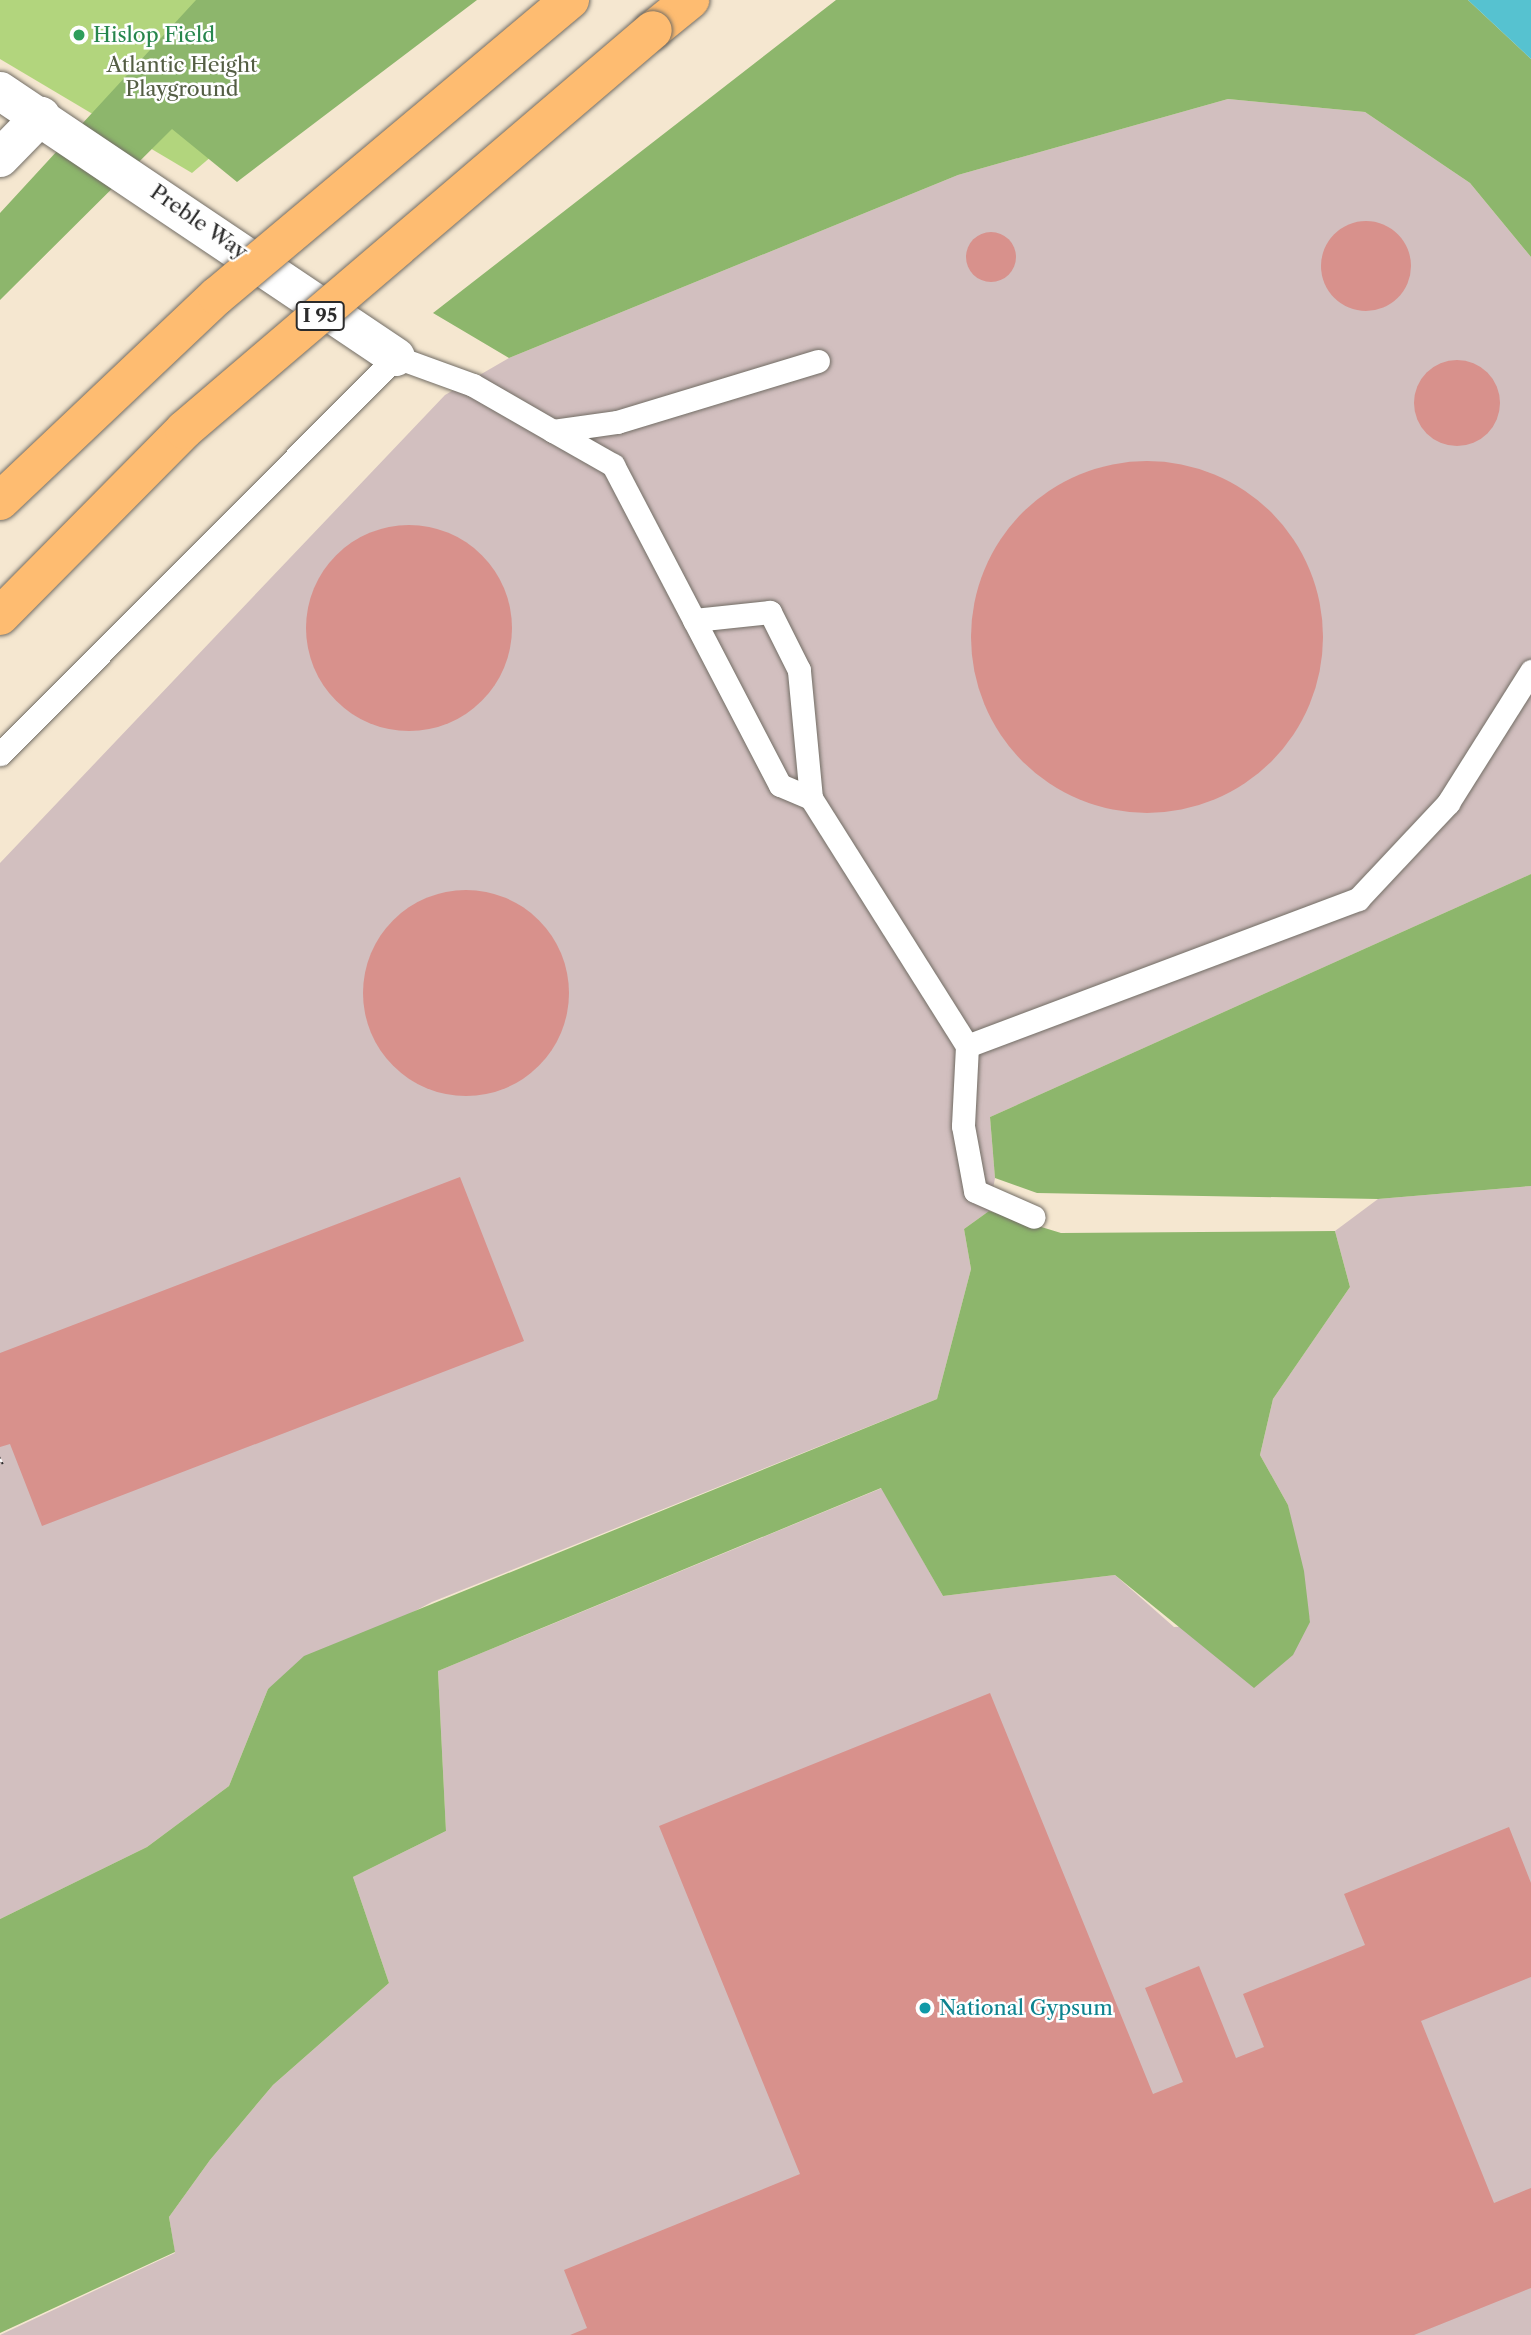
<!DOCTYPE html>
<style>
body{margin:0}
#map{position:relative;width:1531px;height:2335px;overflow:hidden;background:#f5e7d0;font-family:"Libre Caslon Text",serif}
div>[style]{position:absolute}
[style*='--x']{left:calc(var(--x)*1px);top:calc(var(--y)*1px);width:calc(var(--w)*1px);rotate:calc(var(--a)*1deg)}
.industrial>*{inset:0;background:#d2bfbf}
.green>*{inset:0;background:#b2d57d}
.forest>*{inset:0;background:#8db66c}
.water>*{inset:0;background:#56c2d0}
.building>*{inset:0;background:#d8918c}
.round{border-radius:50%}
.roads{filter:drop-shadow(0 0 2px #726d65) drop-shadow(0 0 2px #726d65)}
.service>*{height:23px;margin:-11.5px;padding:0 11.5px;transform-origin:11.5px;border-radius:11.5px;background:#fff}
.minor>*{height:38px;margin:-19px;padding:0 19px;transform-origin:19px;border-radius:19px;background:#fff}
.motorway>*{height:38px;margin:-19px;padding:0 19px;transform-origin:19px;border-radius:19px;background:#febc71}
.rail>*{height:8px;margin-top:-4px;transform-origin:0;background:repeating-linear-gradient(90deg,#fff 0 16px,#2b2b2b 0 32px);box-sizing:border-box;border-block:2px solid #2b2b2b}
.bridges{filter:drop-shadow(0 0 2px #726d65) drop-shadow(0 0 2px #726d65)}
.motorway-bridge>*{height:38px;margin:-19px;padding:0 19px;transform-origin:19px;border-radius:19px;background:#febc71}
.dots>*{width:19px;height:19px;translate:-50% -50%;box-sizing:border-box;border:4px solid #fff;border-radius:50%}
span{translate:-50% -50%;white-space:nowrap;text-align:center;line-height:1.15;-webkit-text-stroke:5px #fff;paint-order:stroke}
.shield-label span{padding:2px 5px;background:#fff;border:2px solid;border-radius:5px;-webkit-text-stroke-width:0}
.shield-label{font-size:19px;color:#2b2b2b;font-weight:700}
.leisure-label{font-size:21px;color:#27864d}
.left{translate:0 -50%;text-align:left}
.park-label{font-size:21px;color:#545e44}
.street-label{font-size:21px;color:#2b2b2b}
.culture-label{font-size:21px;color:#0d838f}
</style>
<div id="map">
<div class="industrial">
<div style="clip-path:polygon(1228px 99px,1365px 112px,1470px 183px,1531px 257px,1531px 874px,990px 1117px,995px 1178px,989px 1211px,964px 1229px,971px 1269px,937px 1399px,432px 1602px,268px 1689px,229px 1786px,147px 1847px,0 1919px,0 863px,445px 395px,509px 358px,958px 175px)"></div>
<div style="clip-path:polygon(1531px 1186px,1531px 2335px,0 2335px,175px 2253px,169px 2217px,210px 2160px,273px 2085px,389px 1983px,353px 1877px,446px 1831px,438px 1671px,882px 1488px,943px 1596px,1115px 1575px,1174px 1627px,1310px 1622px,1288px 1505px,1260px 1455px,1273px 1399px,1350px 1287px,1335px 1231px,1378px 1199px)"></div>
</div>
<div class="green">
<div style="clip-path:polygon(0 0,395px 0,192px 173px,0 59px)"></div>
</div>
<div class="forest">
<div style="clip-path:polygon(196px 0,477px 0,237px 182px,172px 129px,0 300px,0 213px)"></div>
<div style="clip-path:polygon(836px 0,1468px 0,1531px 59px,1531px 257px,1470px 183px,1365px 112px,1228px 99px,958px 175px,509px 358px,433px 313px)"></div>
<div style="clip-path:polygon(1531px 874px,1531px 1186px,1378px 1199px,1037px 1193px,995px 1178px,990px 1117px)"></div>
<div style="clip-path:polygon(989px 1211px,1061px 1233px,1335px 1231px,1350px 1287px,1273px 1399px,1260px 1455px,1288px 1505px,1304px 1571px,1310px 1622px,1293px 1655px,1254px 1688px,1115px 1575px,943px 1596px,881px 1488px,438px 1671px,446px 1831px,353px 1877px,389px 1983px,273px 2085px,210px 2160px,169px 2217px,175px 2252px,0 2333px,0 1919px,147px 1847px,229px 1786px,268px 1689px,304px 1656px,937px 1399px,971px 1269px,964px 1229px)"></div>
</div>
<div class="water">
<div style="clip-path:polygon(1468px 0,1531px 0,1531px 59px)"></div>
</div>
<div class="building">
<div class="round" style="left:1321px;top:221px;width:90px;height:90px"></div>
<div class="round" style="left:966px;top:232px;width:50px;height:50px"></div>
<div class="round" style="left:1414px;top:360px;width:86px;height:86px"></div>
<div class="round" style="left:971px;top:461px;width:352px;height:352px"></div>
<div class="round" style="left:306px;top:525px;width:206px;height:206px"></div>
<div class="round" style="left:363px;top:890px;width:206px;height:206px"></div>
<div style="clip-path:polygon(460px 1177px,524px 1341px,42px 1526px,10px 1444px,0 1447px,0 1353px)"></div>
<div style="clip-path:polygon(990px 1693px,1153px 2094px,1183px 2082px,1145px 1988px,1199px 1966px,1236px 2058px,1264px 2047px,1243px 1994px,1365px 1945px,1344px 1894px,1509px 1827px,1531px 1883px,1531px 1977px,1421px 2021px,1494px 2203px,1531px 2188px,1531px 2288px,1414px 2335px,570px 2335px,587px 2328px,564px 2270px,800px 2174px,659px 1826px)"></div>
</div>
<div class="roads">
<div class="service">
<div style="--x:553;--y:431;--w:69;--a:29.5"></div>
<div style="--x:613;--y:465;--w:175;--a:62.4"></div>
<div style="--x:694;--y:620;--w:186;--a:62.5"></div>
<div style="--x:780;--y:785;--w:34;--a:23"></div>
<div style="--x:811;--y:798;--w:129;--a:-95.4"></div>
<div style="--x:799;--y:670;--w:65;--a:-116.6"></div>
<div style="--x:770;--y:612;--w:76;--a:174"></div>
<div style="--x:0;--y:754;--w:561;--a:-45.07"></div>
<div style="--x:396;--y:357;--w:82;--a:20"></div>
<div style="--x:473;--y:385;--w:92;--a:29.9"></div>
<div style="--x:553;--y:431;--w:65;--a:-8"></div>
<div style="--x:617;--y:422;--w:210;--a:-16.9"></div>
<div style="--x:811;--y:798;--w:293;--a:57.8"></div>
<div style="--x:967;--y:1046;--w:80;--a:92.9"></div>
<div style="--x:963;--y:1126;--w:66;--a:79.5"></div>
<div style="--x:975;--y:1191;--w:64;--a:23.8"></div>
<div style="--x:967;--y:1046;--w:418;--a:-20.6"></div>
<div style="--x:1358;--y:899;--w:132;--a:-46.8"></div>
<div style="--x:1448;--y:803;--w:156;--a:-57.8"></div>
</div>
<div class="minor">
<div style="--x:0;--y:91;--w:477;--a:33.9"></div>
<div style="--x:0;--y:158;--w:59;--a:-45.7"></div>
</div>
<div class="motorway">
<div style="--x:653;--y:30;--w:48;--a:-39"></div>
</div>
</div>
<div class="rail">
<div style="--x:0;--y:1461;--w:2;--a:-27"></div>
</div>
<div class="bridges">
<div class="motorway-bridge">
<div style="--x:0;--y:501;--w:299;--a:-43.4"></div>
<div style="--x:217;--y:296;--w:461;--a:-40"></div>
<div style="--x:0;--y:616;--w:262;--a:-45.3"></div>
<div style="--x:184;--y:430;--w:616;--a:-40.46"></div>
</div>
</div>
<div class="dots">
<div style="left:79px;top:35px;background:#2e9e5b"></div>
<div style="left:925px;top:2008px;background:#0f9aa8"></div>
</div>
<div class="shield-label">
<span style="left:320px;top:316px">I 95</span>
</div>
<div class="leisure-label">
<span class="left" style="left:93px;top:35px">Hislop Field</span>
</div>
<div class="park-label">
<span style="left:182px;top:77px">Atlantic Height<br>Playground</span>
</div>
<div class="street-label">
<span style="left:199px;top:222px;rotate:35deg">Preble Way</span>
</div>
<div class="culture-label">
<span class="left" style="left:939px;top:2008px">National Gypsum</span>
</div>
</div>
